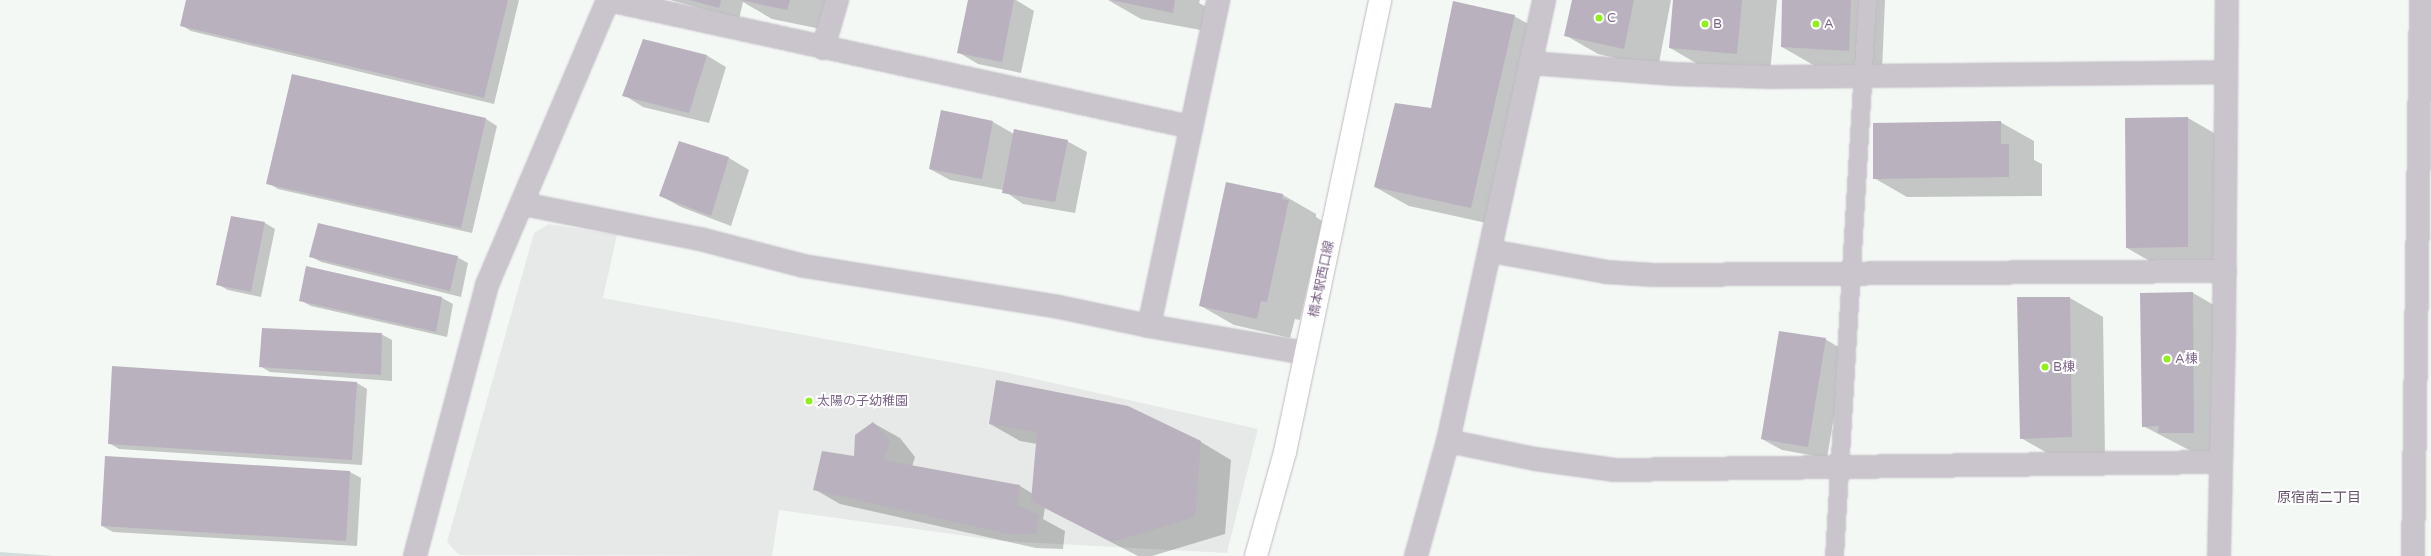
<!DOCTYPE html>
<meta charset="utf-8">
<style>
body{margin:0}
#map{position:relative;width:2431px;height:556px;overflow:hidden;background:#f4f8f5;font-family:"Varela Round","Noto Sans JP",sans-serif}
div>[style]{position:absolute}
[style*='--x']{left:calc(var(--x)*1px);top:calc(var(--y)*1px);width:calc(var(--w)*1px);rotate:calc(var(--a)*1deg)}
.built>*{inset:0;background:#e7e8e8}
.green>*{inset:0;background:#d3dddc}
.shadow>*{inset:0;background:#0003}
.building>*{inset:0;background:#bab1bf}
.roads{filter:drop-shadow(0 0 1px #c0b9c3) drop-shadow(0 0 1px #c0b9c3)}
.lane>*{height:17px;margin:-8.5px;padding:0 8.5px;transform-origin:8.5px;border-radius:8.5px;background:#cac5cd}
.street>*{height:22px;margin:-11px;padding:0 11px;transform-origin:11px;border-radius:11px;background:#cac5cd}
.secondary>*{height:22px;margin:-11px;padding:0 11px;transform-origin:11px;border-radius:11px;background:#fff}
.dots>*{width:11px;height:11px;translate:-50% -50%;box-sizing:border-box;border:2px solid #fff;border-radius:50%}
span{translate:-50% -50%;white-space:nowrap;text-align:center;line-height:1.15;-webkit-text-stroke:4px #fff;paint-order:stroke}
.poi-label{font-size:13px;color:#7c6488}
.left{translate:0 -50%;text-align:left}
.street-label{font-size:13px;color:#7c6488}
.neighbourhood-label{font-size:14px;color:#64536c}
</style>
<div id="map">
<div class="built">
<div style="clip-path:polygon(549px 224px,617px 235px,603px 298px,1004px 372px,1258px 429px,1227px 553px,1002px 541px,779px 510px,772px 556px,459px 555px,447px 542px,534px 233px)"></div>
</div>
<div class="green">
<div style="clip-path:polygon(0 552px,54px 556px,0 556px)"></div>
</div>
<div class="shadow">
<div style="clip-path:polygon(187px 0,519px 0,494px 104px,191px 31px,181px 25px)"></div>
<div style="clip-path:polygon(670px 0,828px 0,821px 29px,772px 19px,743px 2px,739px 19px)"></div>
<div style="clip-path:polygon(969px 0,1016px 0,1034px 11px,1021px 73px,978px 64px,958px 52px)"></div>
<div style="clip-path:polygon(1108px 0,1200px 0,1199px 3px,1210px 9px,1206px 31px,1141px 19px)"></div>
<div style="clip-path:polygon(1573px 0,1671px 0,1658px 68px,1598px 54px,1565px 35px)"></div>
<div style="clip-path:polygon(1674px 0,1777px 0,1770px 73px,1703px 67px,1670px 48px)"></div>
<div style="clip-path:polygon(1783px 0,1885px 0,1882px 70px,1815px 66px,1782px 47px)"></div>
<div style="clip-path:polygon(1514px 16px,1548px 35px,1505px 227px,1409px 206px,1375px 187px,1432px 109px)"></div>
<div style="clip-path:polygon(706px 55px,726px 67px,709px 123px,643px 107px,624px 95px)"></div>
<div style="clip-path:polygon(292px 75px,486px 119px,497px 126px,472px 233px,278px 189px,268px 183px)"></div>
<div style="clip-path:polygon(2188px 118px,2221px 137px,2221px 266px,2160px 267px,2127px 248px)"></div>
<div style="clip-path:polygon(993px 122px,1014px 134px,1067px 141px,1087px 152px,1075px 213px,1023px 204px,1003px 190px,950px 180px,930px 169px)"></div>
<div style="clip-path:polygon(2000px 122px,2034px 141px,2034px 160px,2042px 164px,2042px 196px,1907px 197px,1874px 178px)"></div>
<div style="clip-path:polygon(680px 142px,729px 158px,749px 170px,731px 226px,681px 207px,661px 196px)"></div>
<div style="clip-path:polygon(1227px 183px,1283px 195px,1316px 214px,1316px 217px,1322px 221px,1300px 320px,1295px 319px,1290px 338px,1234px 325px,1201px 306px)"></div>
<div style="clip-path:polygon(265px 223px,275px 229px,261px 297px,228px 290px,217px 284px)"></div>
<div style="clip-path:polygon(310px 256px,457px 257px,468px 263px,461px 297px,321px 262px)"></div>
<div style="clip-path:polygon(307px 267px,442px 298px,453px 304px,447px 337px,311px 306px,300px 300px)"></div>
<div style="clip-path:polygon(2193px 293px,2226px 312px,2227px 452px,2193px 452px,2143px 426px)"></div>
<div style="clip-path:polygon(2070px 298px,2103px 317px,2105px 456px,2054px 457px,2021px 438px)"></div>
<div style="clip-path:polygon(381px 334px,392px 340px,392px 381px,270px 372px,260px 366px)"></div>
<div style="clip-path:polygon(1825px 339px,1845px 351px,1827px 458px,1782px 450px,1762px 439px)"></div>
<div style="clip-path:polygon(357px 383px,367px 389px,362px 465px,119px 449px,109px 443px)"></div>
<div style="clip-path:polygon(873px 423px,900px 438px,915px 457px,912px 467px,1020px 486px,1033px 494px,1037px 444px,1020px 441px,990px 424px,1201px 442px,1231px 460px,1225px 534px,1152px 556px,1138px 556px,1045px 508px,1043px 519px,1065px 531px,1063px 549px,1036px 548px,840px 504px,814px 489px,854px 457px)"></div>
<div style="clip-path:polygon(106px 457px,350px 472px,361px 478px,357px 546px,113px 532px,102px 526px)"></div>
</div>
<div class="building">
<div style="clip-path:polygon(186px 0,508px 0,484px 98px,180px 26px)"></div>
<div style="clip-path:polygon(689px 0,721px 0,719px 8px)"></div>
<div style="clip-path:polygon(740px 0,790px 0,787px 10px)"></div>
<div style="clip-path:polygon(968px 0,1014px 0,1002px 62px,957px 53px)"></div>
<div style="clip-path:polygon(1111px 0,1175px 0,1173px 13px)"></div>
<div style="clip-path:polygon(1572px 0,1634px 0,1624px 49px,1564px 36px)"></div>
<div style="clip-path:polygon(1673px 0,1742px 0,1737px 54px,1669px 48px)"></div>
<div style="clip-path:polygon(1782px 0,1851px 0,1849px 51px,1781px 47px)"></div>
<div style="clip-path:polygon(1453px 1px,1515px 15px,1471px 208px,1374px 187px,1395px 103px,1431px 108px)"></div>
<div style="clip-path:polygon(643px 39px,707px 55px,689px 113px,622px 96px)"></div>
<div style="clip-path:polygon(292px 74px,486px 118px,461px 228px,266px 184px)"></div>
<div style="clip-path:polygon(941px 110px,993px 121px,982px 179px,929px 169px)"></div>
<div style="clip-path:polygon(2188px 117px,2188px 247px,2126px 248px,2125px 118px)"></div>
<div style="clip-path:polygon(2001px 121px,2001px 144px,2009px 144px,2009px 177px,1873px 179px,1873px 123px)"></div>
<div style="clip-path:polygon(1014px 129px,1068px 140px,1055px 202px,1002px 193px)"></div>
<div style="clip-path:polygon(679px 141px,729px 157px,711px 216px,659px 196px)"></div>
<div style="clip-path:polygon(1226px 182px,1283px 194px,1282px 199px,1289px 200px,1267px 302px,1261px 301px,1257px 319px,1199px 306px)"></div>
<div style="clip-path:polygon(231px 216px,265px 222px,251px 292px,216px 285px)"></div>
<div style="clip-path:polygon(318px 223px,458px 256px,450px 291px,309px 257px)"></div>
<div style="clip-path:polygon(306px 266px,442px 297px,436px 332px,299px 301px)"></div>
<div style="clip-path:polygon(2193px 292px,2194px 433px,2158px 433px,2159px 426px,2142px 427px,2140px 293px)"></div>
<div style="clip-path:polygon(2017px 297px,2070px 297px,2072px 437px,2020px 439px)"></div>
<div style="clip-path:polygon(262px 328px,382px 333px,381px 375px,259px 367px)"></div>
<div style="clip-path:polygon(1779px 331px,1826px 338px,1808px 447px,1761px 439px)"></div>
<div style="clip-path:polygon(112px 366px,357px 382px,352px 460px,108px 444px)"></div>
<div style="clip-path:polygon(996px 380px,1128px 406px,1201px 441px,1195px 517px,1112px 542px,1031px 501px,1037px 432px,989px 424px)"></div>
<div style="clip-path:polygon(873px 422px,890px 441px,883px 460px,1020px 485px,1017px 505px,1039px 515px,1037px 534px,1009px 534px,813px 490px,822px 451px,854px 456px,855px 435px)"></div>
<div style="clip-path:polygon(105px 456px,350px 471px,346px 541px,101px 526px)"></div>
</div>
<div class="roads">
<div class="lane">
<div style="--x:1834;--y:556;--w:557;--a:-86.6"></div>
</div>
<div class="street">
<div style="--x:823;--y:48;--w:50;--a:-73.7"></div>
<div style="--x:1530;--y:63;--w:144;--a:4.4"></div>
<div style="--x:1674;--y:74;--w:97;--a:1.8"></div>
<div style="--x:1771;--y:77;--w:455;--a:-0.6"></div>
<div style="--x:523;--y:204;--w:180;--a:11.2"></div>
<div style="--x:700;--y:239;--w:107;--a:14.6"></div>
<div style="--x:804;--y:266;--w:258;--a:9.1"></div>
<div style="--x:1059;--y:307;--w:92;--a:11.9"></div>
<div style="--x:1149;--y:326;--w:159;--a:9.8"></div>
<div style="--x:1491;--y:251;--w:117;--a:10.3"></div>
<div style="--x:1606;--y:272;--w:48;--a:3.6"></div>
<div style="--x:1654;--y:275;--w:571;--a:-0.4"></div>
<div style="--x:1149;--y:326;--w:333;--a:-78"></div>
<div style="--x:1448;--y:441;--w:89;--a:11.7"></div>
<div style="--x:1535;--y:459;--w:81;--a:7.8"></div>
<div style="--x:1615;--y:470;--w:606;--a:-0.76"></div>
<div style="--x:415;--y:556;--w:280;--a:-75.1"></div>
<div style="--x:487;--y:285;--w:310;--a:-67"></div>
<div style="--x:608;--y:0;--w:597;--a:12.29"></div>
<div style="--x:1416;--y:556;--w:119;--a:-74.5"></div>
<div style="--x:1448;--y:441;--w:451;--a:-77.7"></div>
<div style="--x:2219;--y:556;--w:227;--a:-88.7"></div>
<div style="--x:2224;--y:329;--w:329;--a:-89.5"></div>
<div style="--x:2413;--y:556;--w:556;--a:-89.18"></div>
</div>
<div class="secondary">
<div style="--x:1256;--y:556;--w:108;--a:-74.4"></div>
<div style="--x:1285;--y:452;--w:462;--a:-78.1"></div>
</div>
</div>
<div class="dots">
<div style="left:1599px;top:18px;background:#8ff01c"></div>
<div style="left:1705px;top:24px;background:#8ff01c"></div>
<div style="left:1816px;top:24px;background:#8ff01c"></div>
<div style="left:2167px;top:359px;background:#8ff01c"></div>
<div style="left:2045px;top:367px;background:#8ff01c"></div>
<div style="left:809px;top:401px;background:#8ff01c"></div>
</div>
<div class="poi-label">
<span class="left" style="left:1607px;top:18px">C</span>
<span class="left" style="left:1713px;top:24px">B</span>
<span class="left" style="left:1824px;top:24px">A</span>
<span class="left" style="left:2175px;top:359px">A棟</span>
<span class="left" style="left:2053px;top:367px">B棟</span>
<span class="left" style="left:817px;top:401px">太陽の子幼稚園</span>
</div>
<div class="street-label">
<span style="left:1322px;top:279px;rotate:-78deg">橋本駅西口線</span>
</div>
<div class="neighbourhood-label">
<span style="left:2319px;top:498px">原宿南二丁目</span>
</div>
</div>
